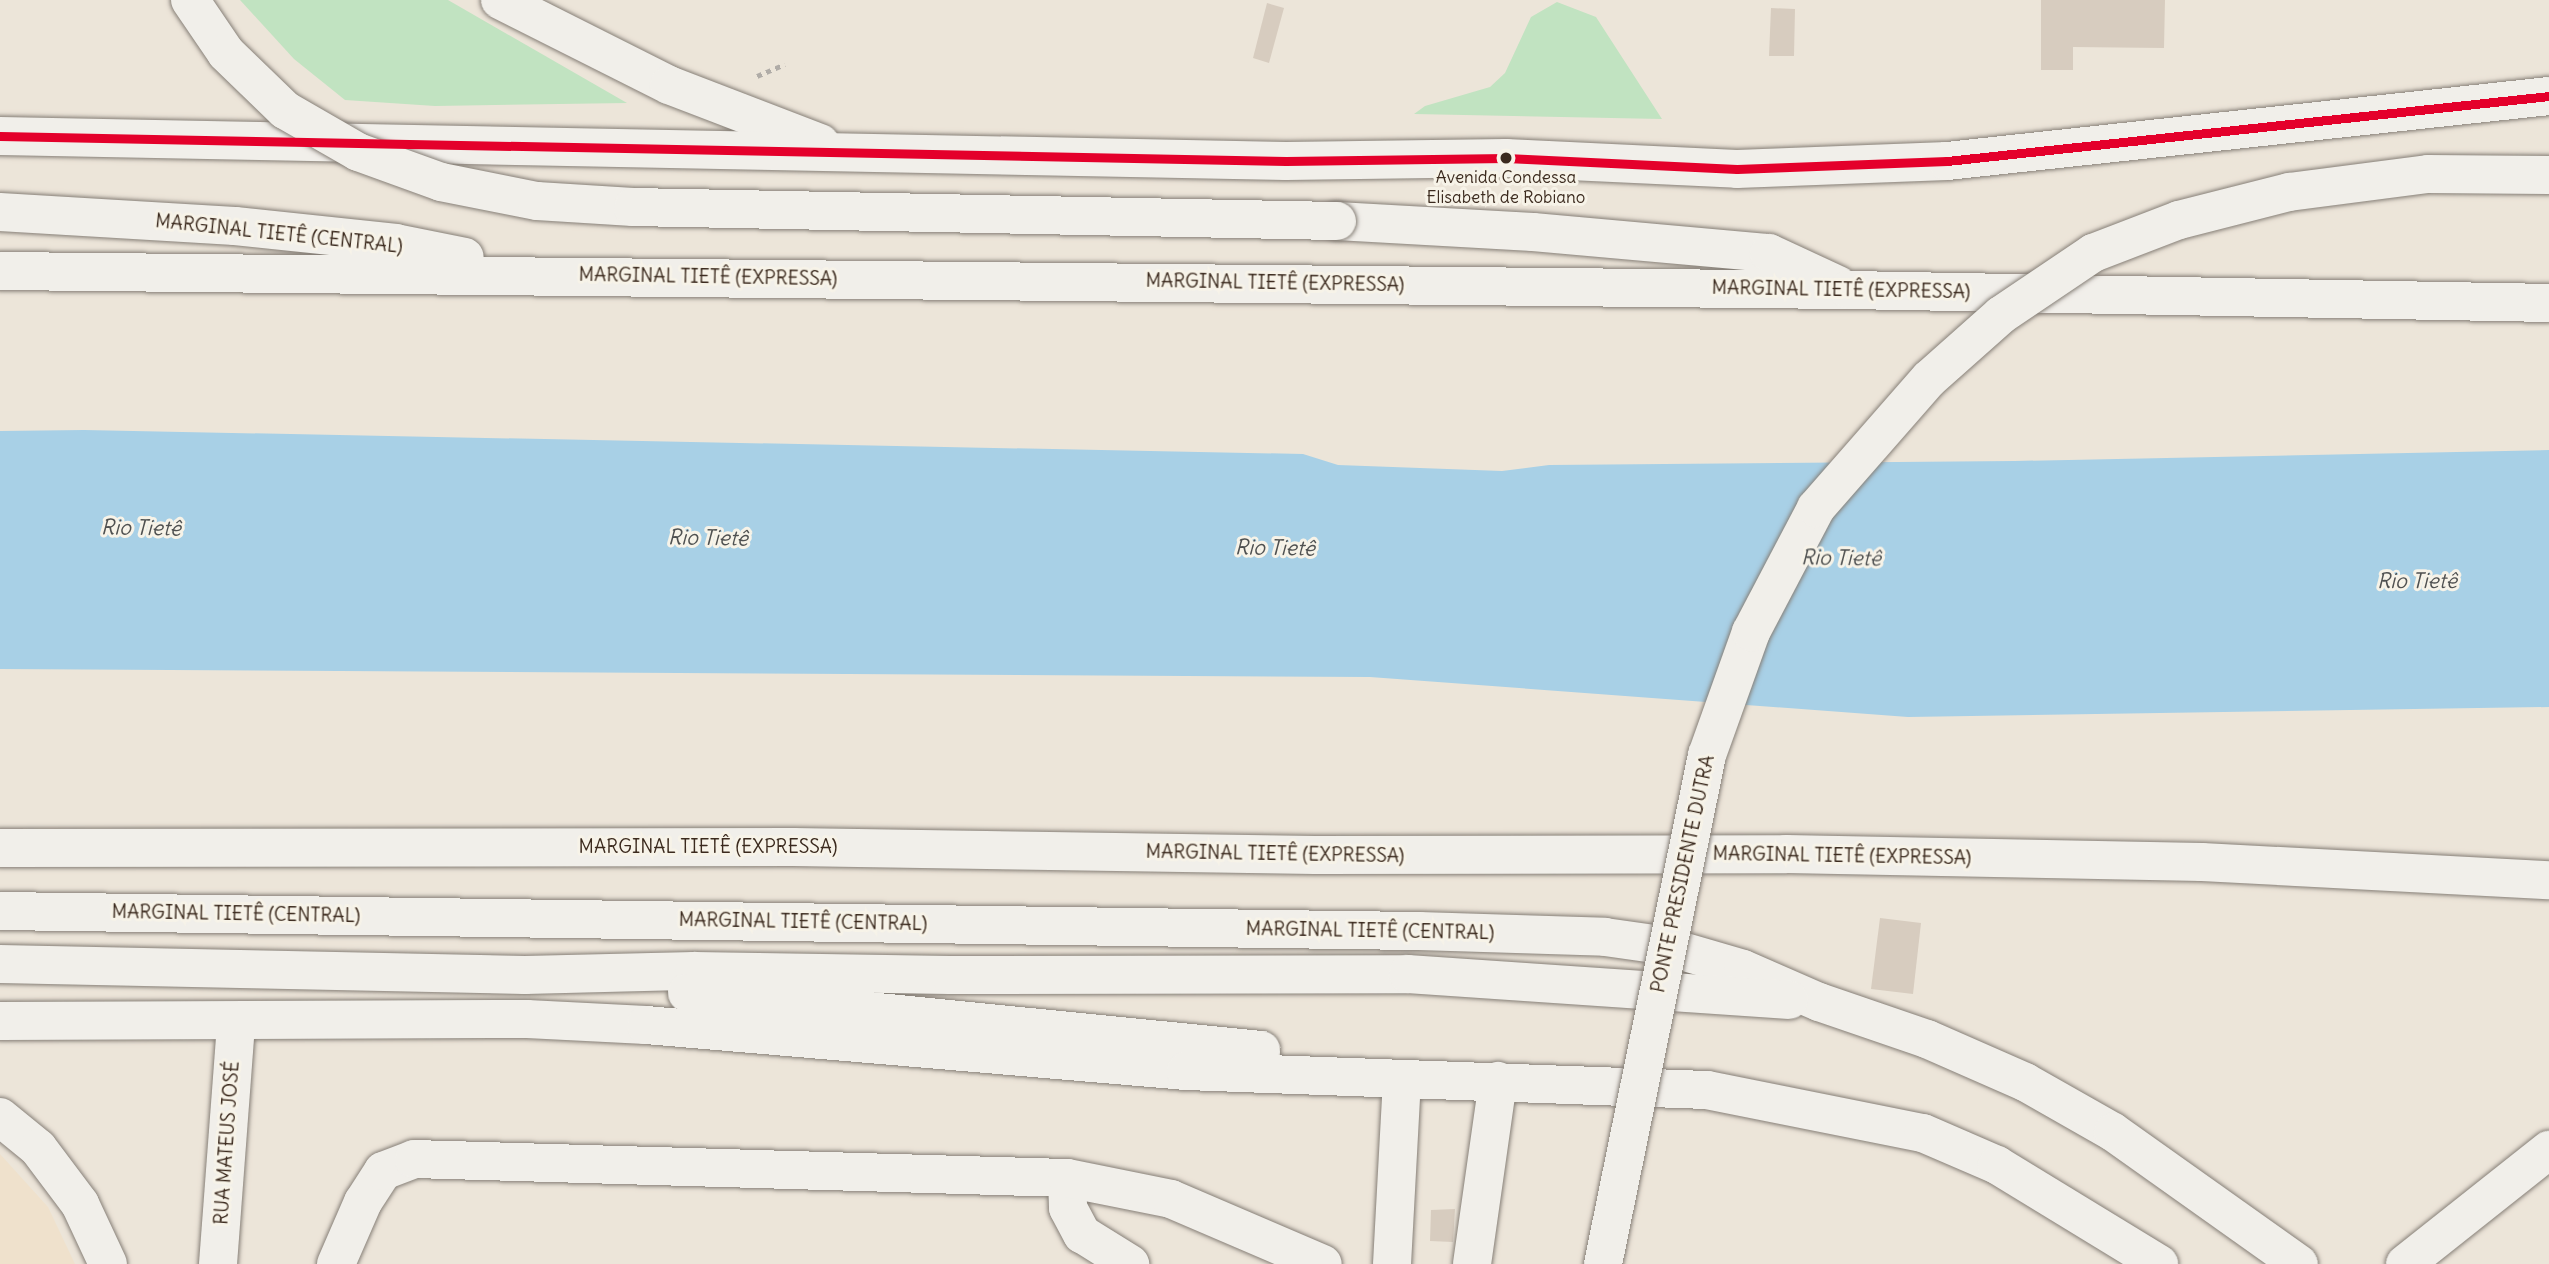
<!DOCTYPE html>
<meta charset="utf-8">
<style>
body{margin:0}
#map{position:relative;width:2549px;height:1264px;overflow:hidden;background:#ece5d9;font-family:Delius,sans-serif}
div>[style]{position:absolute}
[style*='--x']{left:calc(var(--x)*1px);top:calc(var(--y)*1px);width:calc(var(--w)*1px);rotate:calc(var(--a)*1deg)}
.built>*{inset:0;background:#efe1cc}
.green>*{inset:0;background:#c1e3c1}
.water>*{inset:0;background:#a8d0e6}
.building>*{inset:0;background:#d7ccbf}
.path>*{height:4.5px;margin-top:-2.25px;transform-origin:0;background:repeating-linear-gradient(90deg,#b0aca7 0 5px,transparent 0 10px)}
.roads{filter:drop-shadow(0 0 2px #867f77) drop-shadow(0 0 2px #867f77)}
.minor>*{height:38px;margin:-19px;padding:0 19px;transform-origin:19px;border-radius:19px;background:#f1efea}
.highway>*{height:38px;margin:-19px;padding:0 19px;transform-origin:19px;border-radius:19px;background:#f1efea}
.bridges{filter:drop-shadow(0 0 2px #867f77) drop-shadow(0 0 2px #867f77)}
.highway-bridge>*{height:38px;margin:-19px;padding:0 19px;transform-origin:19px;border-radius:19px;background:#f1efea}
.bus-1>*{height:9px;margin:-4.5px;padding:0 4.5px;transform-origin:4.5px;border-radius:4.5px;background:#e4002b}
.dots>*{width:19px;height:19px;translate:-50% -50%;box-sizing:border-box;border:4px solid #f7f3e8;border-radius:50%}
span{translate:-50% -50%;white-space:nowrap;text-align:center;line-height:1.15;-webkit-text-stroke:6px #f7f3e8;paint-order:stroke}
.bus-label{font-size:17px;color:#3b2a1e}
.street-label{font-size:19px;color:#3b2a1e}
.water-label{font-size:21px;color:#4f5151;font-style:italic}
</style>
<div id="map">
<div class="built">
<div style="clip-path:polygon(0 1154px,48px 1207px,75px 1264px,0 1264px)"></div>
</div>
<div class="green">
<div style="clip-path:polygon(240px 0,448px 0,627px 103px,435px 106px,345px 100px,294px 59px)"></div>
<div style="clip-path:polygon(1557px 2px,1596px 17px,1662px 119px,1414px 114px,1425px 106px,1490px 87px,1505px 73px,1531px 17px)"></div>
</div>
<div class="water">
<div style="clip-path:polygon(84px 430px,1303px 454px,1338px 465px,1502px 471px,1549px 465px,2015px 461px,2549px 450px,2549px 707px,1908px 717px,1370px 677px,0 669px,0 431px)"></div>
</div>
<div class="building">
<div style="clip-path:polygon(2041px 0,2165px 0,2164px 48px,2073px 47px,2073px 70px,2041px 70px)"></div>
<div style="clip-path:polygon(1267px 3px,1284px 8px,1269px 63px,1253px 58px)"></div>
<div style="clip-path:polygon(1771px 8px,1795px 9px,1794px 56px,1769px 56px)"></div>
<div style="clip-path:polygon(1880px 918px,1921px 923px,1913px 994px,1871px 989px)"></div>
<div style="clip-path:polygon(1455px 1209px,1453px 1242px,1430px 1241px,1431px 1210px)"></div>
</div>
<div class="path">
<div style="--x:757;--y:76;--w:30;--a:-23"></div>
</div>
<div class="roads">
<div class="minor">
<div style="--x:1067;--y:1178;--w:30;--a:88"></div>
<div style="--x:1068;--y:1208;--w:30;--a:62"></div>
<div style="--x:1082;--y:1234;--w:57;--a:32"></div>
<div style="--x:218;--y:1264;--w:243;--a:-85.7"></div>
<div style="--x:336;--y:1264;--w:68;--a:-66.5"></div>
<div style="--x:363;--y:1202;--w:37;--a:-57"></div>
<div style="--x:383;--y:1171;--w:33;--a:-21"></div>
<div style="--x:414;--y:1159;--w:653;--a:1.67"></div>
<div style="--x:1067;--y:1178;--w:106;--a:11.4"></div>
<div style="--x:1171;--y:1199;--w:165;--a:23.2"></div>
<div style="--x:1392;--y:1264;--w:182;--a:-86.9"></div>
<div style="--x:1472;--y:1264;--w:185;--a:-81.9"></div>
</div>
<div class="highway">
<div style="--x:500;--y:0;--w:189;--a:26.7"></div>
<div style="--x:669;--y:85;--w:162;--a:21"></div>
<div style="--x:0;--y:136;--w:1286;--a:1.11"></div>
<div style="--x:1286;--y:161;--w:220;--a:-0.8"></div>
<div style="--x:1506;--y:158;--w:231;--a:2.7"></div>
<div style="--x:1737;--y:169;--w:210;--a:-2.2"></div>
<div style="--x:1947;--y:161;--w:605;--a:-6.16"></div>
<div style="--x:0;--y:212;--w:235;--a:3.4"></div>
<div style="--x:235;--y:226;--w:162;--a:6"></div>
<div style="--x:396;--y:243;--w:70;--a:11.5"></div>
<div style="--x:1337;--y:221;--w:196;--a:3.2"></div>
<div style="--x:1533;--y:232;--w:237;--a:5.1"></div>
<div style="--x:1769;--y:253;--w:76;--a:24.9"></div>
<div style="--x:0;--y:271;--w:1849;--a:0.59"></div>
<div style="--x:1849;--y:290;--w:700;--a:1.06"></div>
<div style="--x:0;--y:848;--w:793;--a:-0.07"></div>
<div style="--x:793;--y:847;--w:522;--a:0.88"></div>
<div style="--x:1315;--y:855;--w:471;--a:-0.1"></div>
<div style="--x:1786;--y:854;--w:416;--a:1.1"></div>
<div style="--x:2202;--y:862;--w:347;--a:3"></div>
<div style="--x:0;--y:911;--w:1419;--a:0.81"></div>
<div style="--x:1419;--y:931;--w:186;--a:1.8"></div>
<div style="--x:1605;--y:937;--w:57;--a:8.1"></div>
<div style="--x:1661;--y:945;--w:85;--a:16.3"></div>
<div style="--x:1743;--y:969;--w:83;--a:23.5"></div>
<div style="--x:1819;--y:1002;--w:114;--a:18.9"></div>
<div style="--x:1927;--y:1039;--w:107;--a:23.7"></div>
<div style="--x:2025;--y:1082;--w:101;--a:29.6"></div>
<div style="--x:2113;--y:1132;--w:228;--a:35.4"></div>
<div style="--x:0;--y:964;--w:525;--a:1.2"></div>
<div style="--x:525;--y:975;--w:169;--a:-1.4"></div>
<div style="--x:694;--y:971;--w:256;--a:0.9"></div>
<div style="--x:950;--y:975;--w:458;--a:-0.1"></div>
<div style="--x:1408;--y:974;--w:382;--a:3.9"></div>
<div style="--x:687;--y:993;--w:577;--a:5.67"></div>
<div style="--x:0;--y:1021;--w:527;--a:-0.22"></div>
<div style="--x:527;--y:1019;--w:119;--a:2.9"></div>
<div style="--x:646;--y:1025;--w:542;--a:4.87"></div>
<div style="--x:1186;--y:1071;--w:521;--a:2.09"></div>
<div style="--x:1707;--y:1090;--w:220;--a:11.3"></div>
<div style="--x:1923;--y:1133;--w:81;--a:23.4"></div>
<div style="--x:1997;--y:1165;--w:190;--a:31.4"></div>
<div style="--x:0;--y:1117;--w:49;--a:39.2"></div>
<div style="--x:38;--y:1148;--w:70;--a:53.1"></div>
<div style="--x:80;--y:1204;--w:66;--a:65"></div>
<div style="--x:2405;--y:1264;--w:184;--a:-38.4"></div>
</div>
</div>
<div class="bridges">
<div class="highway-bridge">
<div style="--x:190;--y:0;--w:64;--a:55.8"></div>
<div style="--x:226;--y:53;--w:82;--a:44"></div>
<div style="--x:285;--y:110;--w:84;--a:29.9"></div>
<div style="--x:358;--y:152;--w:88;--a:19.9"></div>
<div style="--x:441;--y:182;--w:98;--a:11.2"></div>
<div style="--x:537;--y:201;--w:96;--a:3.6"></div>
<div style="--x:633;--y:207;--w:704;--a:1.14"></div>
<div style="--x:1603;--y:1264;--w:520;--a:-78.45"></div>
<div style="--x:1707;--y:755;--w:131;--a:-70.3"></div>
<div style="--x:1751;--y:632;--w:140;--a:-62.3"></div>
<div style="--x:1816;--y:508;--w:171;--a:-48.8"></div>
<div style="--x:1929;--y:379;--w:96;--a:-41.6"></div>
<div style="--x:2001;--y:315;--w:111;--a:-34"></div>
<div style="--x:2093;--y:253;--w:92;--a:-21"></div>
<div style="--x:2179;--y:220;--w:114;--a:-14.3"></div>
<div style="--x:2289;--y:192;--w:140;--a:-7.4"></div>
<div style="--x:2428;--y:174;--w:121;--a:0.5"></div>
</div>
</div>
<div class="bus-1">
<div style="--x:0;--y:136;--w:1286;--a:1.11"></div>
<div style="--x:1286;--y:161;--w:220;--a:-0.8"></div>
<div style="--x:1506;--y:158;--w:231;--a:2.7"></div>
<div style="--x:1737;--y:169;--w:210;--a:-2.2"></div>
<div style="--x:1947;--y:161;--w:605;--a:-6.16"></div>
</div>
<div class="dots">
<div style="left:1506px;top:158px;background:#3b2a1e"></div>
</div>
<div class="bus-label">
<span style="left:1506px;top:188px">Avenida Condessa<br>Elisabeth de Robiano</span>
</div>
<div class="street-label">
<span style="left:279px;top:234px;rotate:6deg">MARGINAL TIETÊ (CENTRAL)</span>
<span style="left:708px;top:277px;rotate:1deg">MARGINAL TIETÊ (EXPRESSA)</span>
<span style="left:1275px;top:283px;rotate:1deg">MARGINAL TIETÊ (EXPRESSA)</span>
<span style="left:1841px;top:290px;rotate:1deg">MARGINAL TIETÊ (EXPRESSA)</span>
<span style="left:708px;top:847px">MARGINAL TIETÊ (EXPRESSA)</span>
<span style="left:1275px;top:854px;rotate:1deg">MARGINAL TIETÊ (EXPRESSA)</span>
<span style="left:1842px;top:856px;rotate:1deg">MARGINAL TIETÊ (EXPRESSA)</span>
<span style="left:1683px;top:874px;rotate:-78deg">PONTE PRESIDENTE DUTRA</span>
<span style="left:236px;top:914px;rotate:1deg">MARGINAL TIETÊ (CENTRAL)</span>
<span style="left:803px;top:922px;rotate:1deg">MARGINAL TIETÊ (CENTRAL)</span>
<span style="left:1370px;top:931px;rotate:1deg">MARGINAL TIETÊ (CENTRAL)</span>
<span style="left:227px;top:1143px;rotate:-86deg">RUA MATEUS JOSÉ</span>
</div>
<div class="water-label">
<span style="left:141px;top:528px;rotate:1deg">Rio Tietê</span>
<span style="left:708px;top:538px;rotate:1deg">Rio Tietê</span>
<span style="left:1275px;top:548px;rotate:1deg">Rio Tietê</span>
<span style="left:1841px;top:558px;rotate:1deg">Rio Tietê</span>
<span style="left:2417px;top:581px">Rio Tietê</span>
</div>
</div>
